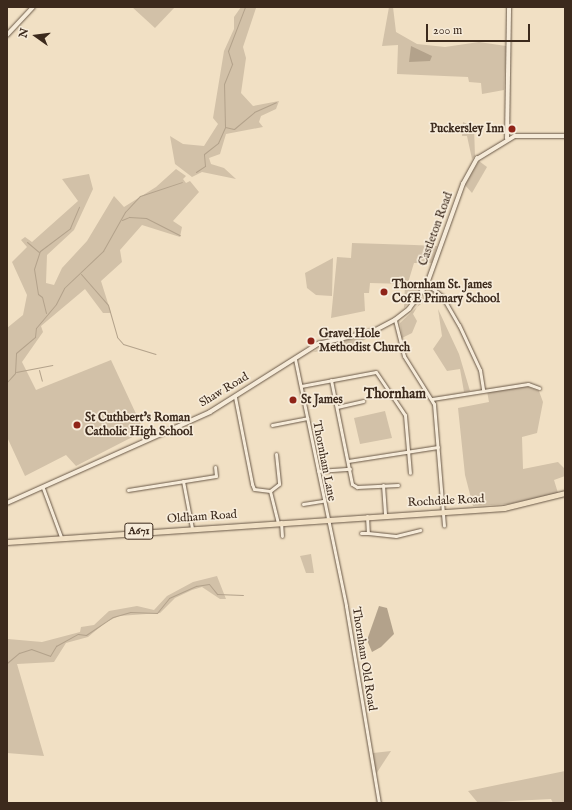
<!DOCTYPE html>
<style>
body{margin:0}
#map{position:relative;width:572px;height:810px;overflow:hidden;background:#f1e0c4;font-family:"IM FELL English",serif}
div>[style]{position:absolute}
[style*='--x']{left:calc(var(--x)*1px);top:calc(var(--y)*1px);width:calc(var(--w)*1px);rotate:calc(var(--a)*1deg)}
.green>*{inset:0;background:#d2c1a8}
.water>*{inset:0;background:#b3a28b}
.stream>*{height:1px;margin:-0.5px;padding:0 0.5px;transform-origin:0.5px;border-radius:0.5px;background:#b3a28b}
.roads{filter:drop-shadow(0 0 1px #695847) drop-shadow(0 0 1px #695847)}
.minor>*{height:3px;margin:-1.5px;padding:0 1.5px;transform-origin:1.5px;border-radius:1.5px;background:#f6ebd9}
.tertiary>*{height:3.5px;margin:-1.75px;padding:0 1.75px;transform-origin:1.75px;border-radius:1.75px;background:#f6ebd9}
.secondary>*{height:4px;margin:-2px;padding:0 2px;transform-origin:2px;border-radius:2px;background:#f6ebd9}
.primary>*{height:4.5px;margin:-2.25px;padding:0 2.25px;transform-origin:2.25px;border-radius:2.25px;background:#f1e0c4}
.dots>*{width:11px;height:11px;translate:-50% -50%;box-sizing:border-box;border:2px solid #f6ebd9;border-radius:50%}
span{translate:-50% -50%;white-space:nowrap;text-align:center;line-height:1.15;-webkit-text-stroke:3.5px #f6ebd9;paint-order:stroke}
.shield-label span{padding:1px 3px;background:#f6ebd9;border:1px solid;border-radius:3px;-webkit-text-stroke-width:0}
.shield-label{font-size:11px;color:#3c2a1d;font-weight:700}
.poi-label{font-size:12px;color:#3c2a1d;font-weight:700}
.right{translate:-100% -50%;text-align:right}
.left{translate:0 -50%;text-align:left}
.street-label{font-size:12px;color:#3c2a1d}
.quarter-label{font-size:14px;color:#3c2a1d;font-weight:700}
.frame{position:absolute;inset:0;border:8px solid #3c2a1d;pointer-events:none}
.north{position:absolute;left:16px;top:16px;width:40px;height:40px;-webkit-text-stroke:3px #f6ebd9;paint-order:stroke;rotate:284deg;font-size:11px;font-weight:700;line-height:16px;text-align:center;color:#3c2a1d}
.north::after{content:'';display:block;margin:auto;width:14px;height:18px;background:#3c2a1d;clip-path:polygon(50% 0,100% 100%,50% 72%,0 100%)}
.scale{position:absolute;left:426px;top:24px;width:104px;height:18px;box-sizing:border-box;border:2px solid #3c2a1d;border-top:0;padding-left:5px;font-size:12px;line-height:14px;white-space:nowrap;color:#3c2a1d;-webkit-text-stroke:3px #f6ebd9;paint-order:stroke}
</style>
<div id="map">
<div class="green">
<div style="clip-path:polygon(132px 7px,175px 7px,155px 28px)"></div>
<div style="clip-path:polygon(241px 7px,256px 8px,243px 47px,246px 58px,241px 93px,253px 106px,279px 101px,276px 109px,261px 116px,259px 122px,263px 127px,226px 134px,220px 154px,209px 158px,211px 164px,224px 168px,236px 179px,202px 172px,192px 177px,175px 164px,170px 136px,183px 144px,204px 146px,218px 124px,213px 118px,224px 51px,234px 29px,234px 17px)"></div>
<div style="clip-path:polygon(389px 7px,393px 7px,396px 32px,417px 44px,445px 47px,479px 42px,506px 46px,504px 90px,482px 94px,481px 83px,469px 82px,468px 77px,397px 74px,398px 45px,382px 46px)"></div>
<div style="clip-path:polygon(463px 122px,474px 127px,475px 156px,472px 159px,467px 136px,462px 136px)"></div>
<div style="clip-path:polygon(479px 161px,487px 167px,472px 193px,465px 185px)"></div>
<div style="clip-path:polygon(176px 169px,186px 176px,183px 179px,186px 183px,190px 181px,199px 192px,173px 221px,182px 227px,180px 237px,142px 225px,120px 250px,122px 262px,101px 281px,111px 313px,103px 313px,85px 289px,41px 326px,43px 332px,22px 362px,36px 390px,111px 360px,144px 431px,76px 466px,66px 455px,25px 476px,7px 437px,7px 328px,23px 315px,27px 295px,12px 262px,27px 247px,21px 240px,25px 237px,32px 242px,78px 201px,62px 179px,89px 174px,93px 189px,74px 230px,47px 255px,46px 283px,54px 285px,62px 268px,87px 241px,114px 196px,124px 207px,156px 187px)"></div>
<div style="clip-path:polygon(352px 243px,414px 245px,437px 246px,432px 263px,414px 263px,407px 286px,418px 291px,404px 308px,405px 284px,370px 283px,369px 293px,364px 293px,365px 311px,331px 318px,337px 257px,351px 258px)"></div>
<div style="clip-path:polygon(333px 258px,332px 296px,316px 295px,307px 288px,305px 273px)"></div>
<div style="clip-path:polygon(429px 287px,437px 292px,417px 307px,413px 314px,417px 321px,412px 333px,402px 338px,400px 323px,417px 307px)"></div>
<div style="clip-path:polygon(438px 309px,459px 354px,470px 391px,464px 392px,460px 369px,447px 371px,433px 349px,442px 336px)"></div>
<div style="clip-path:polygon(370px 337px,349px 348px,313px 352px,334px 342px)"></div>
<div style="clip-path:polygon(526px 386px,539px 391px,543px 402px,537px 433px,522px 437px,523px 469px,558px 462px,565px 469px,565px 476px,554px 480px,558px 493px,509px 504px,473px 506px,465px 475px,458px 408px,489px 402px,487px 391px)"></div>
<div style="clip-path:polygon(385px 411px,392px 438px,360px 444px,354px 418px)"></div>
<div style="clip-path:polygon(311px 554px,314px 573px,306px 573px,300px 556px)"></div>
<div style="clip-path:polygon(217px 576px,226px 599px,220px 599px,202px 587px,192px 590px,175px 598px,160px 613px,119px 616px,106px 622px,88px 637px,66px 643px,54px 662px,17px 664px,44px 756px,7px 753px,8px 639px,42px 642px,80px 632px,81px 627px,94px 625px,109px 611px,137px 606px,154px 610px,167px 596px,193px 582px)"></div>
<div style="clip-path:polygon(391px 751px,376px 774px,373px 753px)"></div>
<div style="clip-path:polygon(565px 771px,565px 803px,553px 803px,551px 799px,478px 803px,468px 791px)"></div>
</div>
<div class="water">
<div style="clip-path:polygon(411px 46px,432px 56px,430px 61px,409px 62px)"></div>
<div style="clip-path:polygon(379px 606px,387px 608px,394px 634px,381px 647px,372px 652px,367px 640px)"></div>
</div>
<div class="stream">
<div style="--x:225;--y:127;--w:43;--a:-91.3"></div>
<div style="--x:224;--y:84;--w:22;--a:-68"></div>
<div style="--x:232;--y:64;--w:14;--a:-107"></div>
<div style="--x:228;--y:51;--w:47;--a:-68.9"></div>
<div style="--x:196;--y:172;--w:11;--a:-34"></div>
<div style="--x:205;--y:166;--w:12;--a:-95"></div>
<div style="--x:204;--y:154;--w:18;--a:-38"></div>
<div style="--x:218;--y:143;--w:17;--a:-66"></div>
<div style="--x:225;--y:127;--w:9;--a:13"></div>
<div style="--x:234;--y:129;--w:26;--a:-40"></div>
<div style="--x:254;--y:112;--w:24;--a:-24"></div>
<div style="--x:122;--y:220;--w:8;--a:-23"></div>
<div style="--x:129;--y:217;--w:17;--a:3"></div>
<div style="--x:146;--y:218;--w:38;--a:27"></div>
<div style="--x:27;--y:242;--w:16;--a:40"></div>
<div style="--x:81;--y:274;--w:41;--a:48.9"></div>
<div style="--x:108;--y:305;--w:33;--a:74"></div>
<div style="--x:117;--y:337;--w:9;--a:49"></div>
<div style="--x:123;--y:344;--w:34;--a:17"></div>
<div style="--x:46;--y:313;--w:16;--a:-104"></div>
<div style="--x:42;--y:297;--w:5;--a:-143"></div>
<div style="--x:38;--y:294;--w:25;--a:-99"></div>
<div style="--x:34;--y:269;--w:19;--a:-72"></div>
<div style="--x:40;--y:251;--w:38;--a:-37"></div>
<div style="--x:70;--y:228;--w:23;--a:-67"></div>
<div style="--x:39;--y:370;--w:11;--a:75"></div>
<div style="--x:16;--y:372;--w:37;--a:-11"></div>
<div style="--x:7;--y:382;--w:12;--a:-48"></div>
<div style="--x:15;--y:373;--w:20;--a:-87"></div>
<div style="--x:16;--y:353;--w:25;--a:-40"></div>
<div style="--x:35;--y:337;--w:9;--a:-84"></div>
<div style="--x:36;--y:328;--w:31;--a:-50"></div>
<div style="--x:56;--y:304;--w:18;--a:-63"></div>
<div style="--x:64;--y:288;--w:54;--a:-43.5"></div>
<div style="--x:103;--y:251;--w:45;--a:-60.6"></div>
<div style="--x:125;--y:212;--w:22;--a:-47"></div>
<div style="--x:140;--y:196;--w:44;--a:-18.4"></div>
<div style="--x:7;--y:663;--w:16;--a:-40"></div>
<div style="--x:19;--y:653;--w:13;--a:-18"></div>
<div style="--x:31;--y:649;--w:20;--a:20"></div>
<div style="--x:50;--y:656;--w:12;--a:-59"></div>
<div style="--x:56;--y:646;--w:25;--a:-29"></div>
<div style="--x:78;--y:634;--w:8;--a:7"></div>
<div style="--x:86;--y:635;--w:32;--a:-34"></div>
<div style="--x:113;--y:617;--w:18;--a:-16"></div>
<div style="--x:130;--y:612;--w:27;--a:2"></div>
<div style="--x:157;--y:613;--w:19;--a:-51"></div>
<div style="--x:169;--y:598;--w:30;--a:-24"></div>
<div style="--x:196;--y:586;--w:13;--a:-9"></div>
<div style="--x:209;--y:584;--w:13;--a:51"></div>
<div style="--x:217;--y:594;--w:26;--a:2"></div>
</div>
<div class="roads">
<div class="minor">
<div style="--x:427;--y:284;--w:19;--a:39"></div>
<div style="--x:442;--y:296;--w:34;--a:60"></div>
<div style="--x:459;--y:325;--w:50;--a:65"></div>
<div style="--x:480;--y:370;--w:20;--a:81"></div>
<div style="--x:395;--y:320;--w:37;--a:76"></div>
<div style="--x:404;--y:356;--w:57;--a:58"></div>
<div style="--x:434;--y:404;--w:122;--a:85.3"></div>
<div style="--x:295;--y:359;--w:252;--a:78.3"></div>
<div style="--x:346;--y:606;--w:200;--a:80.5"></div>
<div style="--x:331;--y:380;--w:106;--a:78.6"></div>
<div style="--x:352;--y:484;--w:6;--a:31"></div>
<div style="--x:357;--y:487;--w:41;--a:-2.8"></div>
<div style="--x:301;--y:386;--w:76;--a:-10.6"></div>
<div style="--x:376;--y:372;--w:52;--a:56"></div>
<div style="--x:405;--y:415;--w:58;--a:85.1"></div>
<div style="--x:235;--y:397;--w:89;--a:78.9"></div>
<div style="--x:252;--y:484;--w:5;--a:68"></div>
<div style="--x:254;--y:489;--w:16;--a:7"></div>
<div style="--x:432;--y:399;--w:97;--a:-8.9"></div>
<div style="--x:528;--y:384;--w:12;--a:20"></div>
<div style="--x:337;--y:407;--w:27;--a:-13"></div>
<div style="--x:272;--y:425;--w:36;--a:-11"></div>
<div style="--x:276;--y:454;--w:30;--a:84"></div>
<div style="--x:279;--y:484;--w:11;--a:142"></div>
<div style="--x:270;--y:491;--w:32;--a:76"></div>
<div style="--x:348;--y:461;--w:91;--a:-8.8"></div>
<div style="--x:318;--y:471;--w:32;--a:-4"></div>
<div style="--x:183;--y:481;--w:48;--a:79.2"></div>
<div style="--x:383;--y:485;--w:30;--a:86"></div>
<div style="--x:43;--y:488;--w:52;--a:69.8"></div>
<div style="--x:128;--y:490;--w:89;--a:-9"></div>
<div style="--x:216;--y:476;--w:9;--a:-96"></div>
<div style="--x:303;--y:504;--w:20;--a:-9"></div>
<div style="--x:367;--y:516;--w:17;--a:87"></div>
<div style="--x:368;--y:533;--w:28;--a:6"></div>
<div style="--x:396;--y:536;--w:25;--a:-14"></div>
<div style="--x:281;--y:522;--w:14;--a:86"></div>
<div style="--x:361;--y:533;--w:7;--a:0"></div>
</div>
<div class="tertiary">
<div style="--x:507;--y:139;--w:132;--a:-89.1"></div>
<div style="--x:7;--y:503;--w:222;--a:-24.1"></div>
<div style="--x:210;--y:412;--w:128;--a:-32.2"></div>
<div style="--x:318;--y:344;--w:57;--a:-13.1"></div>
<div style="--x:374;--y:331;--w:24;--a:-28"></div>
<div style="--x:395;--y:320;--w:18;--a:-38"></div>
<div style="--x:409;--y:309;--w:31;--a:-54"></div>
<div style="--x:427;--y:284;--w:106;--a:-70.2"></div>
<div style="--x:463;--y:184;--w:29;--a:-61"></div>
<div style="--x:477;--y:159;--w:44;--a:-31.2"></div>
<div style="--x:515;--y:136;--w:50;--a:0"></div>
</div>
<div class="secondary">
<div style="--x:7;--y:35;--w:38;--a:-47"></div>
</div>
<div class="primary">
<div style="--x:7;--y:542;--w:498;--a:-3.9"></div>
<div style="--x:504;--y:508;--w:63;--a:-13.8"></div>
</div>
</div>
<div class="dots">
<div style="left:512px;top:129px;background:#8f2418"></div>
<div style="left:384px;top:292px;background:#8f2418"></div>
<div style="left:311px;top:341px;background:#8f2418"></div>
<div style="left:293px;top:400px;background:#8f2418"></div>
<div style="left:77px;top:425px;background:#8f2418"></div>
</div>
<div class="shield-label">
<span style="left:139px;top:531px">A671</span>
</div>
<div class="poi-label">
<span class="right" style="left:504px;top:129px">Puckersley Inn</span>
<span class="left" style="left:392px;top:292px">Thornham St. James<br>CofE Primary School</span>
<span class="left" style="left:319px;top:341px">Gravel Hole<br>Methodist Church</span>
<span class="left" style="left:301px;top:400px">St James</span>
<span class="left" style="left:85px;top:425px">St Cuthbert's Roman<br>Catholic High School</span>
</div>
<div class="street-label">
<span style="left:436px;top:229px;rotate:-70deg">Castleton Road</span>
<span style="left:224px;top:390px;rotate:-31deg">Shaw Road</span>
<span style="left:324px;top:461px;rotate:79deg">Thornham Lane</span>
<span style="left:446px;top:501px;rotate:-3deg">Rochdale Road</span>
<span style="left:202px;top:517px;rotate:-4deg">Oldham Road</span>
<span style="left:364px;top:659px;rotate:81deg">Thornham Old Road</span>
</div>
<div class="quarter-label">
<span style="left:395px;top:394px">Thornham</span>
</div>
<div class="frame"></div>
<div class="north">N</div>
<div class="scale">200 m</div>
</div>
